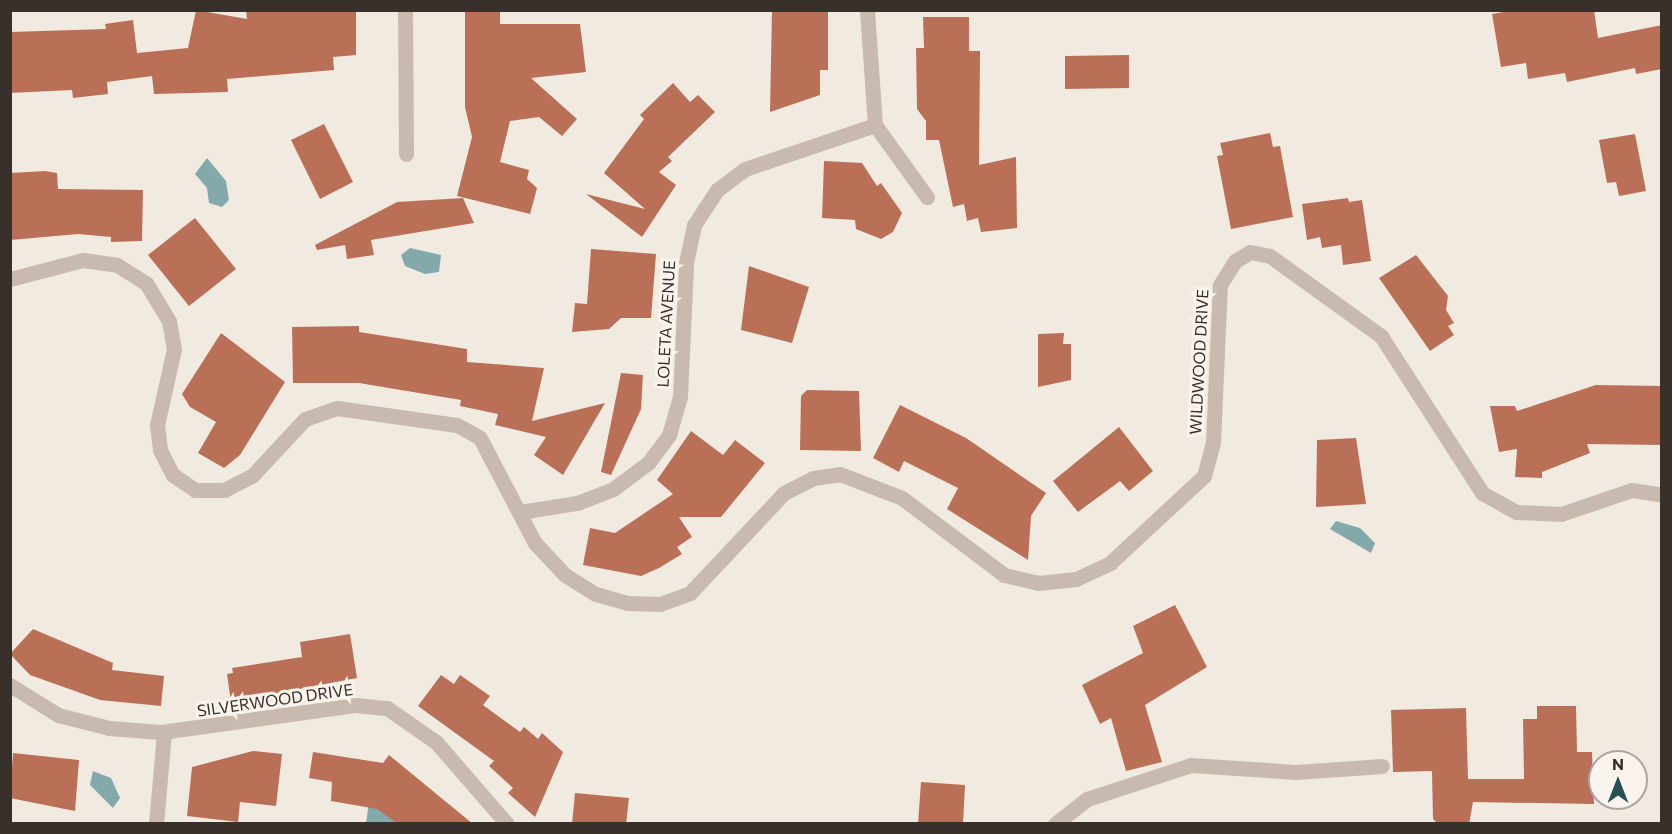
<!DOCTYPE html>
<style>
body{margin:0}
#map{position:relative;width:1672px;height:834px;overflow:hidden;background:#f1eae1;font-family:Commissioner,sans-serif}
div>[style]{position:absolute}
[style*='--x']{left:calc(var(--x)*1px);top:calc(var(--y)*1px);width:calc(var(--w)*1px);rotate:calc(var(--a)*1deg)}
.water>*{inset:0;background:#83a9ab}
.building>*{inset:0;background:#ba7056}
.service>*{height:15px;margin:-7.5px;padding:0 7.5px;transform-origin:7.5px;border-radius:7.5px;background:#c8baae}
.minor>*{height:15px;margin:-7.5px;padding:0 7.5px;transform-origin:7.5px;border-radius:7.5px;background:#c8baae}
span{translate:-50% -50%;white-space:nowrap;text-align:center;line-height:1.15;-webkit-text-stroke:6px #f9f4ed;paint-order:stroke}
.street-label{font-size:16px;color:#38302b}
.frame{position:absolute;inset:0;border:12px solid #38302b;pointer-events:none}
.north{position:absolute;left:1588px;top:750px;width:60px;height:60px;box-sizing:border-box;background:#f9f4ed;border:2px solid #aca69f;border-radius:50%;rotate:0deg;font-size:16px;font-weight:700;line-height:24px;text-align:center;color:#38302b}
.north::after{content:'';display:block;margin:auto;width:21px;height:27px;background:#255155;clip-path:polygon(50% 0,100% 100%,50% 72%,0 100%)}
</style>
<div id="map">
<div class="water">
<div style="clip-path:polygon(207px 158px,226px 181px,229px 200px,222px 207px,209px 203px,207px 188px,195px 174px)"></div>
<div style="clip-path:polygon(410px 248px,441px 255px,439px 272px,425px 274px,405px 266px,401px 255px)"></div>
<div style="clip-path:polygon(1336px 521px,1360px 528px,1375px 543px,1371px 553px,1330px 529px)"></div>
<div style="clip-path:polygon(93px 771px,111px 778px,120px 798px,113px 808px,90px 785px)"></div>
<div style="clip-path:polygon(369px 801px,398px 824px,366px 824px)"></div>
</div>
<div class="building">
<div style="clip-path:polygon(196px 10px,247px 19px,246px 10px,356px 10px,356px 55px,333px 57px,334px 70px,227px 79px,228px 92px,154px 94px,152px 76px,107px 82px,108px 94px,73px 98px,72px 90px,10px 93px,10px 32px,106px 29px,105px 24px,133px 20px,137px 53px,188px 48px)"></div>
<div style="clip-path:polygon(465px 10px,500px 10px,500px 24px,580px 24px,586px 72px,531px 78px,577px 119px,562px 136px,539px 117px,510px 121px,500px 162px,529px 170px,527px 179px,537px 188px,530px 214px,457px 196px,472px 137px,465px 107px)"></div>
<div style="clip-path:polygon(772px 10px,828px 10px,828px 70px,820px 70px,820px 95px,770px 112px)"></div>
<div style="clip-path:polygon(1515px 10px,1594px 10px,1598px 38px,1662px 25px,1662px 69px,1636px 74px,1635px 68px,1567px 82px,1565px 73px,1528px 79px,1526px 63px,1501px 67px,1492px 14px)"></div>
<div style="clip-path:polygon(923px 17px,969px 17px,969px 51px,980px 51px,979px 165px,1016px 157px,1017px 228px,981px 232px,978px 218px,967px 221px,964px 204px,953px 207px,939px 140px,926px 140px,926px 121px,917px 109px,916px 48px,924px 48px)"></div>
<div style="clip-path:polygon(1129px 55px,1129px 88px,1065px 89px,1065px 56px)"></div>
<div style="clip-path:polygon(673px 83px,690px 102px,698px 95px,715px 112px,668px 157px,672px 161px,659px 172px,676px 185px,642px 237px,586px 194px,645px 209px,604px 173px,644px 119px,640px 115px)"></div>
<div style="clip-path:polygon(324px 124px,353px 182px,320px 199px,291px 140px)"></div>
<div style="clip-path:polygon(1270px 133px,1273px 147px,1280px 146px,1293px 217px,1231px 229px,1217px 156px,1223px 155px,1220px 143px)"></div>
<div style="clip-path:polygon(1635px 134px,1646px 191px,1619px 196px,1616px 182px,1607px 183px,1599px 140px)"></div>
<div style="clip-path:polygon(824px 161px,862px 163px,877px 186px,881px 183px,902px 213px,893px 232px,881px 239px,856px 229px,855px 220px,822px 218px)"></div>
<div style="clip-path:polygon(45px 171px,57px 173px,58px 189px,143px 190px,142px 241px,111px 242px,111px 237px,78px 234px,10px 240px,10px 173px)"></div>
<div style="clip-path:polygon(463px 198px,474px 223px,371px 240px,374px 255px,347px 259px,345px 245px,317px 250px,315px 245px,397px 202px)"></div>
<div style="clip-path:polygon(1348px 198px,1349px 202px,1362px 200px,1371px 261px,1343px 265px,1341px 245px,1322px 248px,1320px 237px,1307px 240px,1302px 204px)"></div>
<div style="clip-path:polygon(195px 218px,236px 269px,189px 306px,148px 255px)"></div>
<div style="clip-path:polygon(591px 249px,656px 254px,651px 318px,621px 318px,609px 329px,572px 332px,575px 303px,587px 304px)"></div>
<div style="clip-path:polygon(1416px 255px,1448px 296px,1446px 310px,1454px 323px,1448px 326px,1454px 335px,1430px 351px,1379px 278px)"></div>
<div style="clip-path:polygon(749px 266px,809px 287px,792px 343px,741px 330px)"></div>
<div style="clip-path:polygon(359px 326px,359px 332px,467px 349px,467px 362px,544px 368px,532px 421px,605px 403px,563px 475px,534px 455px,546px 437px,495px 425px,498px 414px,460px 406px,461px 400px,359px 383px,293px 383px,292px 327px)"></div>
<div style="clip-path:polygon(221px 333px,285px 382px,240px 455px,224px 468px,198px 453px,216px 422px,190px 407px,182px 394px)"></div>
<div style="clip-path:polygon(1064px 333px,1063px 344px,1071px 344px,1071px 380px,1038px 387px,1038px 334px)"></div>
<div style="clip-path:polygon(621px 373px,643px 375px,641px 409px,611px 475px,601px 472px)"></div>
<div style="clip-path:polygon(1596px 385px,1662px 386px,1662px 445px,1587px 444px,1590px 453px,1542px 472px,1542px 478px,1515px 477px,1517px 449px,1499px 452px,1490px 406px,1515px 406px,1517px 411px)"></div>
<div style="clip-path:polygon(807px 390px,859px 391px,861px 451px,800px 450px,801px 396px)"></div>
<div style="clip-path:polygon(900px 405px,966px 438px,1046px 493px,1031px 516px,1028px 560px,947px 509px,958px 488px,904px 461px,899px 472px,873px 458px)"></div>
<div style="clip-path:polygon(1119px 427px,1153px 471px,1129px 491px,1120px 481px,1078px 512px,1053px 481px)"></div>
<div style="clip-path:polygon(691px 431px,723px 455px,735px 440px,765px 463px,721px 517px,679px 517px,692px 537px,677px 547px,682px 554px,659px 568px,641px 576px,583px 565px,590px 528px,615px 533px,673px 494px,657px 480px)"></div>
<div style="clip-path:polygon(1356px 438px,1366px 504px,1316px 507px,1317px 440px)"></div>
<div style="clip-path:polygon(1175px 605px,1207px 667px,1145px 705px,1162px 762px,1126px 771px,1111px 718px,1100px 724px,1082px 685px,1143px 653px,1133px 626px)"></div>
<div style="clip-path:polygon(33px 629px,113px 663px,112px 670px,164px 676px,161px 706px,100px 700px,30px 675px,10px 654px)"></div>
<div style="clip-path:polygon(350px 634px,357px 678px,231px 702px,227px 674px,233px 673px,232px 668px,302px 657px,300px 642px)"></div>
<div style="clip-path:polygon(441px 675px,454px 684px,460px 675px,490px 696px,483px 705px,520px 732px,524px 727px,538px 739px,542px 733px,563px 752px,535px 817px,508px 793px,513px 788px,489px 766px,494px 761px,418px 706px)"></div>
<div style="clip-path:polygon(1537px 706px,1576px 706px,1577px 752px,1592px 752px,1594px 804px,1473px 802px,1469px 824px,1438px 824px,1433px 819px,1432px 771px,1393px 772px,1391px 710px,1466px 708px,1468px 779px,1524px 779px,1523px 719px,1537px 719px)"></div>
<div style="clip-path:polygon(253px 751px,282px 754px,276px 806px,240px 802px,238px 822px,187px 816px,192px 767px)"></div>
<div style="clip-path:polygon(313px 752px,383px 763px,389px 755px,473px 824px,398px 824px,377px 809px,331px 801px,332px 782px,309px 778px)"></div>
<div style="clip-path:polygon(13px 753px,79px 760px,75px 811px,10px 798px)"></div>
<div style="clip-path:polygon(921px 782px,965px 785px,963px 824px,918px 824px)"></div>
<div style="clip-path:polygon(575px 793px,629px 798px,626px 824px,572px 824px)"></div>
</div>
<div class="service">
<div style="--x:156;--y:824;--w:92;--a:-85"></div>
</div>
<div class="minor">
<div style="--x:405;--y:10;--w:144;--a:89.6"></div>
<div style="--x:875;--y:125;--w:89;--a:54.2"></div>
<div style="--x:10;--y:279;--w:75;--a:-14.6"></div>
<div style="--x:83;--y:260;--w:34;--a:8"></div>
<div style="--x:117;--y:265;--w:34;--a:32"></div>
<div style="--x:146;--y:283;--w:44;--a:58.8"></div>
<div style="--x:169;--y:321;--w:28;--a:80"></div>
<div style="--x:174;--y:349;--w:78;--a:102.6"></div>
<div style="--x:157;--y:425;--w:25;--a:83"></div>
<div style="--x:160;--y:450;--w:28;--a:63"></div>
<div style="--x:173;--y:475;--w:27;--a:34"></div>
<div style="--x:195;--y:490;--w:29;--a:0"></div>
<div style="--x:224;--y:490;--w:31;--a:-27"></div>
<div style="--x:252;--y:476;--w:78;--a:-47.1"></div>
<div style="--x:305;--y:419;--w:34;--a:-19"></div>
<div style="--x:337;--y:408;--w:121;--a:8.1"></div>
<div style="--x:457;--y:425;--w:26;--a:29"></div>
<div style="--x:480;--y:438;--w:119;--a:62.4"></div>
<div style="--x:535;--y:543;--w:44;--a:46.8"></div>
<div style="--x:565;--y:575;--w:36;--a:32"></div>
<div style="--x:596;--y:594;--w:33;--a:16"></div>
<div style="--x:628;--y:603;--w:32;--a:2"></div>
<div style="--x:660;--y:604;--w:32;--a:-20"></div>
<div style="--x:690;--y:593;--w:137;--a:-46.8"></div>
<div style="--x:784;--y:493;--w:33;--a:-27"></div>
<div style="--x:813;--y:478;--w:27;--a:-8"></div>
<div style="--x:840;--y:474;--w:66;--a:21.2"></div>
<div style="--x:902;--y:498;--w:128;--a:37"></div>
<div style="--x:1004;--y:575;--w:35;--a:13"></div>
<div style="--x:1038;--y:583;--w:38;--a:-6"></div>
<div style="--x:1076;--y:579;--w:38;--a:-25"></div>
<div style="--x:1110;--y:563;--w:128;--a:-42.8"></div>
<div style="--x:1204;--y:476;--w:34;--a:-75"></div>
<div style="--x:1213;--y:443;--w:158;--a:-87.5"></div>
<div style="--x:1220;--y:285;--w:28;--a:-58"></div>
<div style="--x:1235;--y:261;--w:17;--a:-31"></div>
<div style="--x:1250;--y:252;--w:20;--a:11"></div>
<div style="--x:1270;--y:256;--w:137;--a:35.8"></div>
<div style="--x:1381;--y:336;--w:187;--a:57.2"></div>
<div style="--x:1482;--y:493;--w:39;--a:29"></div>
<div style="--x:1516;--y:512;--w:45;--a:2.5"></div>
<div style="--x:1561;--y:514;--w:75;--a:-18.7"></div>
<div style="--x:1632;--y:490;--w:30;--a:9"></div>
<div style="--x:520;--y:512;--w:58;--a:-9"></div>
<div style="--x:577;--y:503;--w:39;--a:-21"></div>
<div style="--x:613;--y:489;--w:44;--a:-36.6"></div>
<div style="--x:648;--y:463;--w:35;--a:-53"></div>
<div style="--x:669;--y:435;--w:40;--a:-74"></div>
<div style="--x:680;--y:397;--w:134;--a:-87.4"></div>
<div style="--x:686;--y:263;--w:39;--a:-78"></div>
<div style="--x:694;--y:225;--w:42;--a:-56.7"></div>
<div style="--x:717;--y:190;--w:35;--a:-37"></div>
<div style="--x:745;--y:169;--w:137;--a:-18.7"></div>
<div style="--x:875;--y:125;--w:115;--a:-94"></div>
<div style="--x:10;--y:685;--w:57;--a:32"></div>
<div style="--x:58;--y:715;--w:53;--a:14.3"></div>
<div style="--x:109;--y:728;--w:52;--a:4.4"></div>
<div style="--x:161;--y:732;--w:197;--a:-7.9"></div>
<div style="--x:356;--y:705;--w:31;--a:6"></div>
<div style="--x:387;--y:708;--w:60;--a:34.8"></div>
<div style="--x:436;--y:742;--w:108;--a:49.1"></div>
<div style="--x:1055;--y:824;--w:41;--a:-38"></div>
<div style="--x:1087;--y:799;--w:109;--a:-18.1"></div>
<div style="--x:1191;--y:765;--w:105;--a:3.8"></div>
<div style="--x:1296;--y:772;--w:86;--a:-4"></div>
</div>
<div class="street-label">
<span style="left:666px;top:324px;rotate:-87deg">LOLETA AVENUE</span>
<span style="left:1199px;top:362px;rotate:-87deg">WILDWOOD DRIVE</span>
<span style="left:275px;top:700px;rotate:-8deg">SILVERWOOD DRIVE</span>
</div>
<div class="frame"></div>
<div class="north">N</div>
</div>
